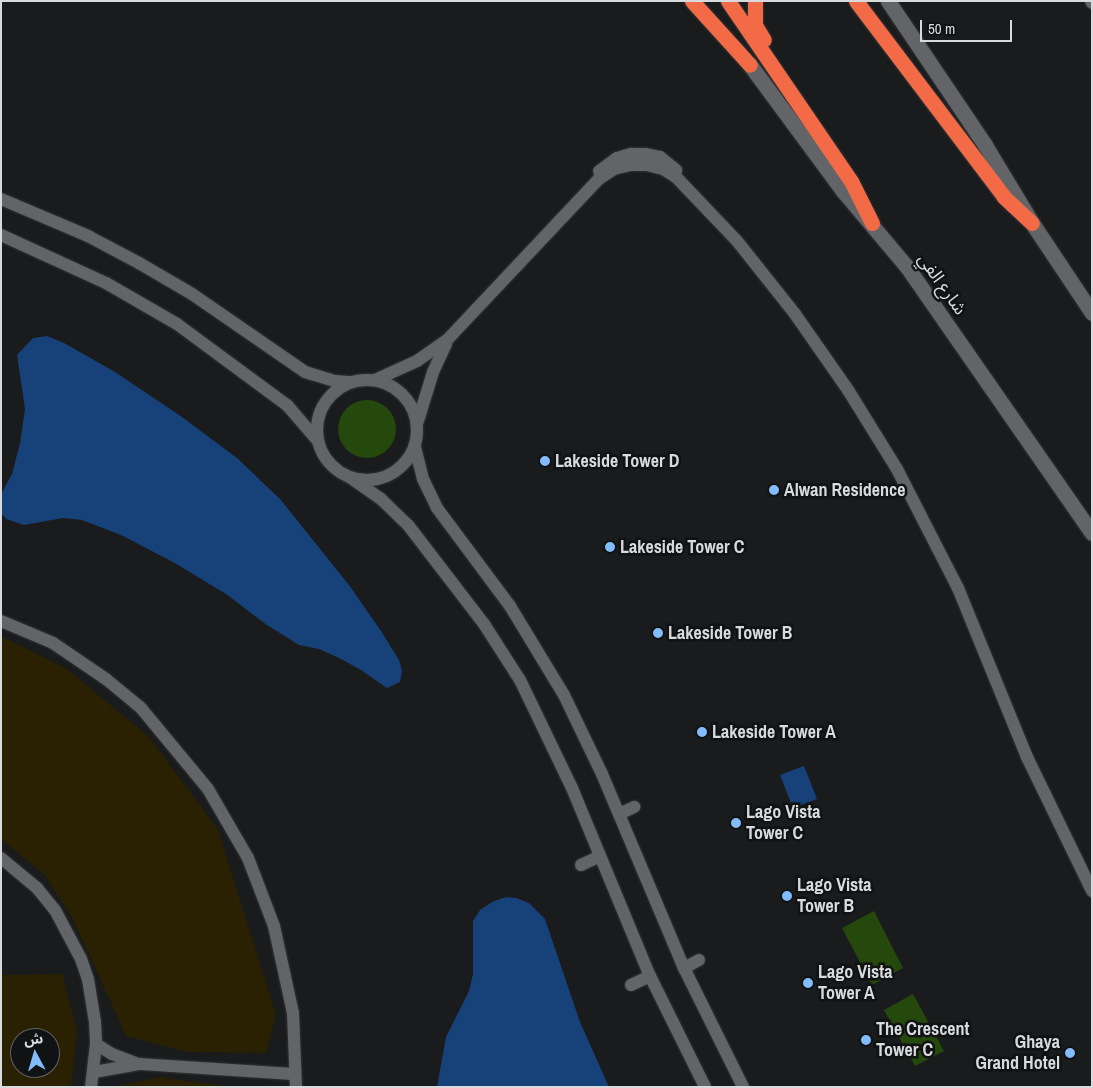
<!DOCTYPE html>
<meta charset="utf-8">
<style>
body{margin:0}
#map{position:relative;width:1093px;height:1088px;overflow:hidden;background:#1a1b1d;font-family:"Archivo Narrow","Noto Sans Arabic",sans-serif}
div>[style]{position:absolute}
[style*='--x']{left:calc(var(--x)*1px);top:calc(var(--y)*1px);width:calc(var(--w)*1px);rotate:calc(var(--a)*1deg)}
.green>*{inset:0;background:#25480c}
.round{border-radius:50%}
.sand>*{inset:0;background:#292101}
.water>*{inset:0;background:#174179}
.roads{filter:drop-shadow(0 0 1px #343536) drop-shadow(0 0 1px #343536)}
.street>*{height:12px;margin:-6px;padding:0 6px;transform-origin:6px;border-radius:6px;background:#636467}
.street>.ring{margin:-6px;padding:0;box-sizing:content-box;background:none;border:12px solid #636467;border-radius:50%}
.secondary>*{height:15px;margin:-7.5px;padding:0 7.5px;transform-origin:7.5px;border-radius:7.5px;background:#636467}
.highway>*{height:15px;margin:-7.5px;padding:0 7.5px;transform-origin:7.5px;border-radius:7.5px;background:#f36a47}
.dots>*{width:14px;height:14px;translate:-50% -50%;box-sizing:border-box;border:2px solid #111214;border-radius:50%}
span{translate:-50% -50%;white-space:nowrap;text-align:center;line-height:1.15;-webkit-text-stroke:5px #111214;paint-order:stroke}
.street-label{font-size:18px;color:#d9dadb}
.poi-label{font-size:18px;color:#d9dadb;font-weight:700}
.left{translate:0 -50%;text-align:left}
.right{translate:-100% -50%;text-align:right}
.frame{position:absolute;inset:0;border:2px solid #d9dadb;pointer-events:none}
.north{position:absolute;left:10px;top:1028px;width:50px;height:50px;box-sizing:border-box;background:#111214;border:1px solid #616264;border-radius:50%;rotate:354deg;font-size:14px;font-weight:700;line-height:20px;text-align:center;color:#d9dadb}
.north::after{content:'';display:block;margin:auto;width:18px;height:22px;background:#82bcfa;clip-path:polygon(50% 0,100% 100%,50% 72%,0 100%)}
.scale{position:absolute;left:920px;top:20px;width:92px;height:22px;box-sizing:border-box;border:2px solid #d9dadb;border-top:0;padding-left:6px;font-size:15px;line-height:18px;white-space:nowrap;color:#d9dadb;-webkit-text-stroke:4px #111214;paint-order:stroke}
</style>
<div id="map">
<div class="green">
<div class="round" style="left:338px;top:400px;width:58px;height:58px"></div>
<div style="clip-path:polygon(874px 911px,903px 968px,872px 985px,842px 928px)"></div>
<div style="clip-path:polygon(913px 994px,944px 1051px,915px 1066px,884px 1010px)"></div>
</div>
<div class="sand">
<div style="clip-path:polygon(1px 636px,68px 670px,150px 738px,218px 830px,276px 1015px,266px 1053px,188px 1052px,126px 1036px,73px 919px,45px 875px,1px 839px)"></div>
<div style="clip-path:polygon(evenodd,62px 974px,77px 1031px,71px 1087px,1px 1087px,1px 975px,62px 974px,20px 1038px,50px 1038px,50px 1068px,20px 1068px,20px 1038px)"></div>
<div style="clip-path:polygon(160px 1077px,229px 1087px,113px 1087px)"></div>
</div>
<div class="water">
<div style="clip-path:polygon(47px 336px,64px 343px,115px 372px,182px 417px,237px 458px,280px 499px,349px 585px,381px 631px,399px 660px,402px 671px,400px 682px,387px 688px,361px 670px,337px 657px,319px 649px,299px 645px,267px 625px,226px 594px,173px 562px,121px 535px,82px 520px,63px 518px,24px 525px,6px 519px,1px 513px,1px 494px,12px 474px,20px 443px,25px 409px,17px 355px,33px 338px)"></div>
<div style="clip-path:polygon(804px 766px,817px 799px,793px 808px,780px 775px)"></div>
<div style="clip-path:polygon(506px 897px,516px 898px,529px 903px,545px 919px,580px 1022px,609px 1087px,437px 1087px,446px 1037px,469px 991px,473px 974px,473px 921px,480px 910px,492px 902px)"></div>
</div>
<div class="roads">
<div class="street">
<div style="--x:1091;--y:1;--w:2;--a:63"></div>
<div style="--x:599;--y:171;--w:22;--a:-36"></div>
<div style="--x:617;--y:158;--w:15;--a:-16"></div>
<div style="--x:631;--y:154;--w:14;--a:0"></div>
<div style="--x:645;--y:154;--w:15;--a:11"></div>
<div style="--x:660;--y:157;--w:21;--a:39"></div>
<div style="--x:1;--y:199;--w:95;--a:23"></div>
<div style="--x:88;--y:236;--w:58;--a:27.9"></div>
<div style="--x:139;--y:263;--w:61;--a:30.3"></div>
<div style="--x:192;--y:294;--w:137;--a:34.6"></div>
<div style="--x:305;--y:372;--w:31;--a:17"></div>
<div style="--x:335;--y:381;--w:16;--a:4"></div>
<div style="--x:1;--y:235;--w:115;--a:24.6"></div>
<div style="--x:106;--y:283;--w:82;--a:30"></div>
<div style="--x:177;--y:324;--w:137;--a:36.4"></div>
<div style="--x:287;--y:405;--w:48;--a:49.3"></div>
<div class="ring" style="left:317px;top:380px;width:88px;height:88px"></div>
<div style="--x:375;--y:380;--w:46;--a:-24.3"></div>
<div style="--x:417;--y:361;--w:38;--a:-35"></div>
<div style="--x:448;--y:339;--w:220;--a:-46.7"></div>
<div style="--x:599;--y:179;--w:18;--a:-34"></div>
<div style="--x:614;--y:169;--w:16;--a:-14"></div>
<div style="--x:630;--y:165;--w:17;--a:0"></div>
<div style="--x:647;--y:165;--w:16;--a:14"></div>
<div style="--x:663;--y:169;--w:15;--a:32"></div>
<div style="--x:676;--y:177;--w:88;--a:46.4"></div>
<div style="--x:737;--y:241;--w:93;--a:51.5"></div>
<div style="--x:795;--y:314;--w:93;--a:55.1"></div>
<div style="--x:848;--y:390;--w:93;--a:58.2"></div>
<div style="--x:897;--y:469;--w:134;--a:62.9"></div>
<div style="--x:958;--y:588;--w:183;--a:67.8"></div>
<div style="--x:1027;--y:757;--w:149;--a:64.1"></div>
<div style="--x:418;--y:421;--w:51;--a:-73"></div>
<div style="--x:433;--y:372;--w:31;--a:-65"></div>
<div style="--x:415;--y:447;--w:33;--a:76"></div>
<div style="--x:423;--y:479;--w:32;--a:64"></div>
<div style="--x:437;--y:508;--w:122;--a:53.3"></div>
<div style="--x:510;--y:606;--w:104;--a:58.8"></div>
<div style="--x:564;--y:695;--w:88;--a:64.3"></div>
<div style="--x:602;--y:774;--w:211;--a:67.1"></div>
<div style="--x:684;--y:968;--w:133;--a:63.6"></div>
<div style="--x:351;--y:478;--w:37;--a:35"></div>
<div style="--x:381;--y:499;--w:37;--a:44"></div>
<div style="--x:408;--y:525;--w:125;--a:52.5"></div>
<div style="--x:484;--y:624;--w:67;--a:57.3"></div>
<div style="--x:520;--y:680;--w:120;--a:64.3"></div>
<div style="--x:572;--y:788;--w:204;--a:67.5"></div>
<div style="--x:650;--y:976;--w:124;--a:63.6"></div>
<div style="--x:1;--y:621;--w:56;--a:22.9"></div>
<div style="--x:53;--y:643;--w:64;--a:34.2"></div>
<div style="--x:106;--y:679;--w:45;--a:39.6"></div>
<div style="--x:141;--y:708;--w:105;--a:50.4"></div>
<div style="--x:208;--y:789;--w:80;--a:59.9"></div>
<div style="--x:248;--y:858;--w:73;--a:69.1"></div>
<div style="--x:274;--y:926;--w:89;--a:77.7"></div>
<div style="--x:293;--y:1013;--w:74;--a:87.7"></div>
<div style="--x:619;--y:814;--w:17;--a:-25"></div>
<div style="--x:1;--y:858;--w:47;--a:39.8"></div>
<div style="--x:37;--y:888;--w:28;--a:51"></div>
<div style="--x:55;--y:910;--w:55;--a:62"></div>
<div style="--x:81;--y:959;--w:21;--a:71"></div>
<div style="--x:88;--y:979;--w:44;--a:80.8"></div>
<div style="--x:95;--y:1022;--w:22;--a:87"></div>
<div style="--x:96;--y:1044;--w:43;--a:96.6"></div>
<div style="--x:581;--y:865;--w:21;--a:-25"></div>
<div style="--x:684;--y:968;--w:17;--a:-28"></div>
<div style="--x:631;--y:985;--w:21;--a:-25"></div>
<div style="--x:96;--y:1044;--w:19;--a:32"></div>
<div style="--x:112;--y:1054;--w:25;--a:21"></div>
<div style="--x:94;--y:1072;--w:47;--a:-9.9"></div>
<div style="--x:140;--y:1064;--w:155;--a:3.7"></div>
</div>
<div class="secondary">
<div style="--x:888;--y:1;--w:174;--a:56"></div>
<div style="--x:985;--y:145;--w:91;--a:58.9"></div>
<div style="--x:1032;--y:223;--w:108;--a:56.3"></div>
<div style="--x:750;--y:65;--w:157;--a:53.6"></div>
<div style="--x:843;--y:191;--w:99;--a:49.9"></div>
<div style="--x:907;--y:267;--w:324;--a:55.2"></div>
</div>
<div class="highway">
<div style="--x:692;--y:1;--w:86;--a:47.8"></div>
<div style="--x:728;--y:1;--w:218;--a:55.7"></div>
<div style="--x:851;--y:181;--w:47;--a:63.4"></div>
<div style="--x:755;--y:1;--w:24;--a:90"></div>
<div style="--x:755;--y:25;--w:17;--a:59"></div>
<div style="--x:856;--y:1;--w:246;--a:52.9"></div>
<div style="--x:1004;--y:197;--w:38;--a:43"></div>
</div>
</div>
<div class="dots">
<div style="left:545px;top:461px;background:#82bcfa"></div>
<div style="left:774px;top:490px;background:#82bcfa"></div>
<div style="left:610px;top:547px;background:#82bcfa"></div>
<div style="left:658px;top:633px;background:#82bcfa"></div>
<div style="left:702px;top:732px;background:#82bcfa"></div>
<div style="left:736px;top:823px;background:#82bcfa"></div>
<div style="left:787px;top:896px;background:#82bcfa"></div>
<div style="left:808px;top:983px;background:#82bcfa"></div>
<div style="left:866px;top:1040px;background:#82bcfa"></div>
<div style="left:1070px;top:1053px;background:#82bcfa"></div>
</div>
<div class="street-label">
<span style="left:942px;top:284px;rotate:55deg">شارع الفي</span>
</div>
<div class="poi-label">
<span class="left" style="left:555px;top:461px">Lakeside Tower D</span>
<span class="left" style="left:784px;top:490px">Alwan Residence</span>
<span class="left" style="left:620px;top:547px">Lakeside Tower C</span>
<span class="left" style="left:668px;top:633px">Lakeside Tower B</span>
<span class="left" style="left:712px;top:732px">Lakeside Tower A</span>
<span class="left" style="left:746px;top:823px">Lago Vista<br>Tower C</span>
<span class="left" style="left:797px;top:896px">Lago Vista<br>Tower B</span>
<span class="left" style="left:818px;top:983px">Lago Vista<br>Tower A</span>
<span class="left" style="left:876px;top:1040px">The Crescent<br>Tower C</span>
<span class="right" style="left:1060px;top:1053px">Ghaya<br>Grand Hotel</span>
</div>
<div class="frame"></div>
<div class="north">ش</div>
<div class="scale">50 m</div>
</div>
